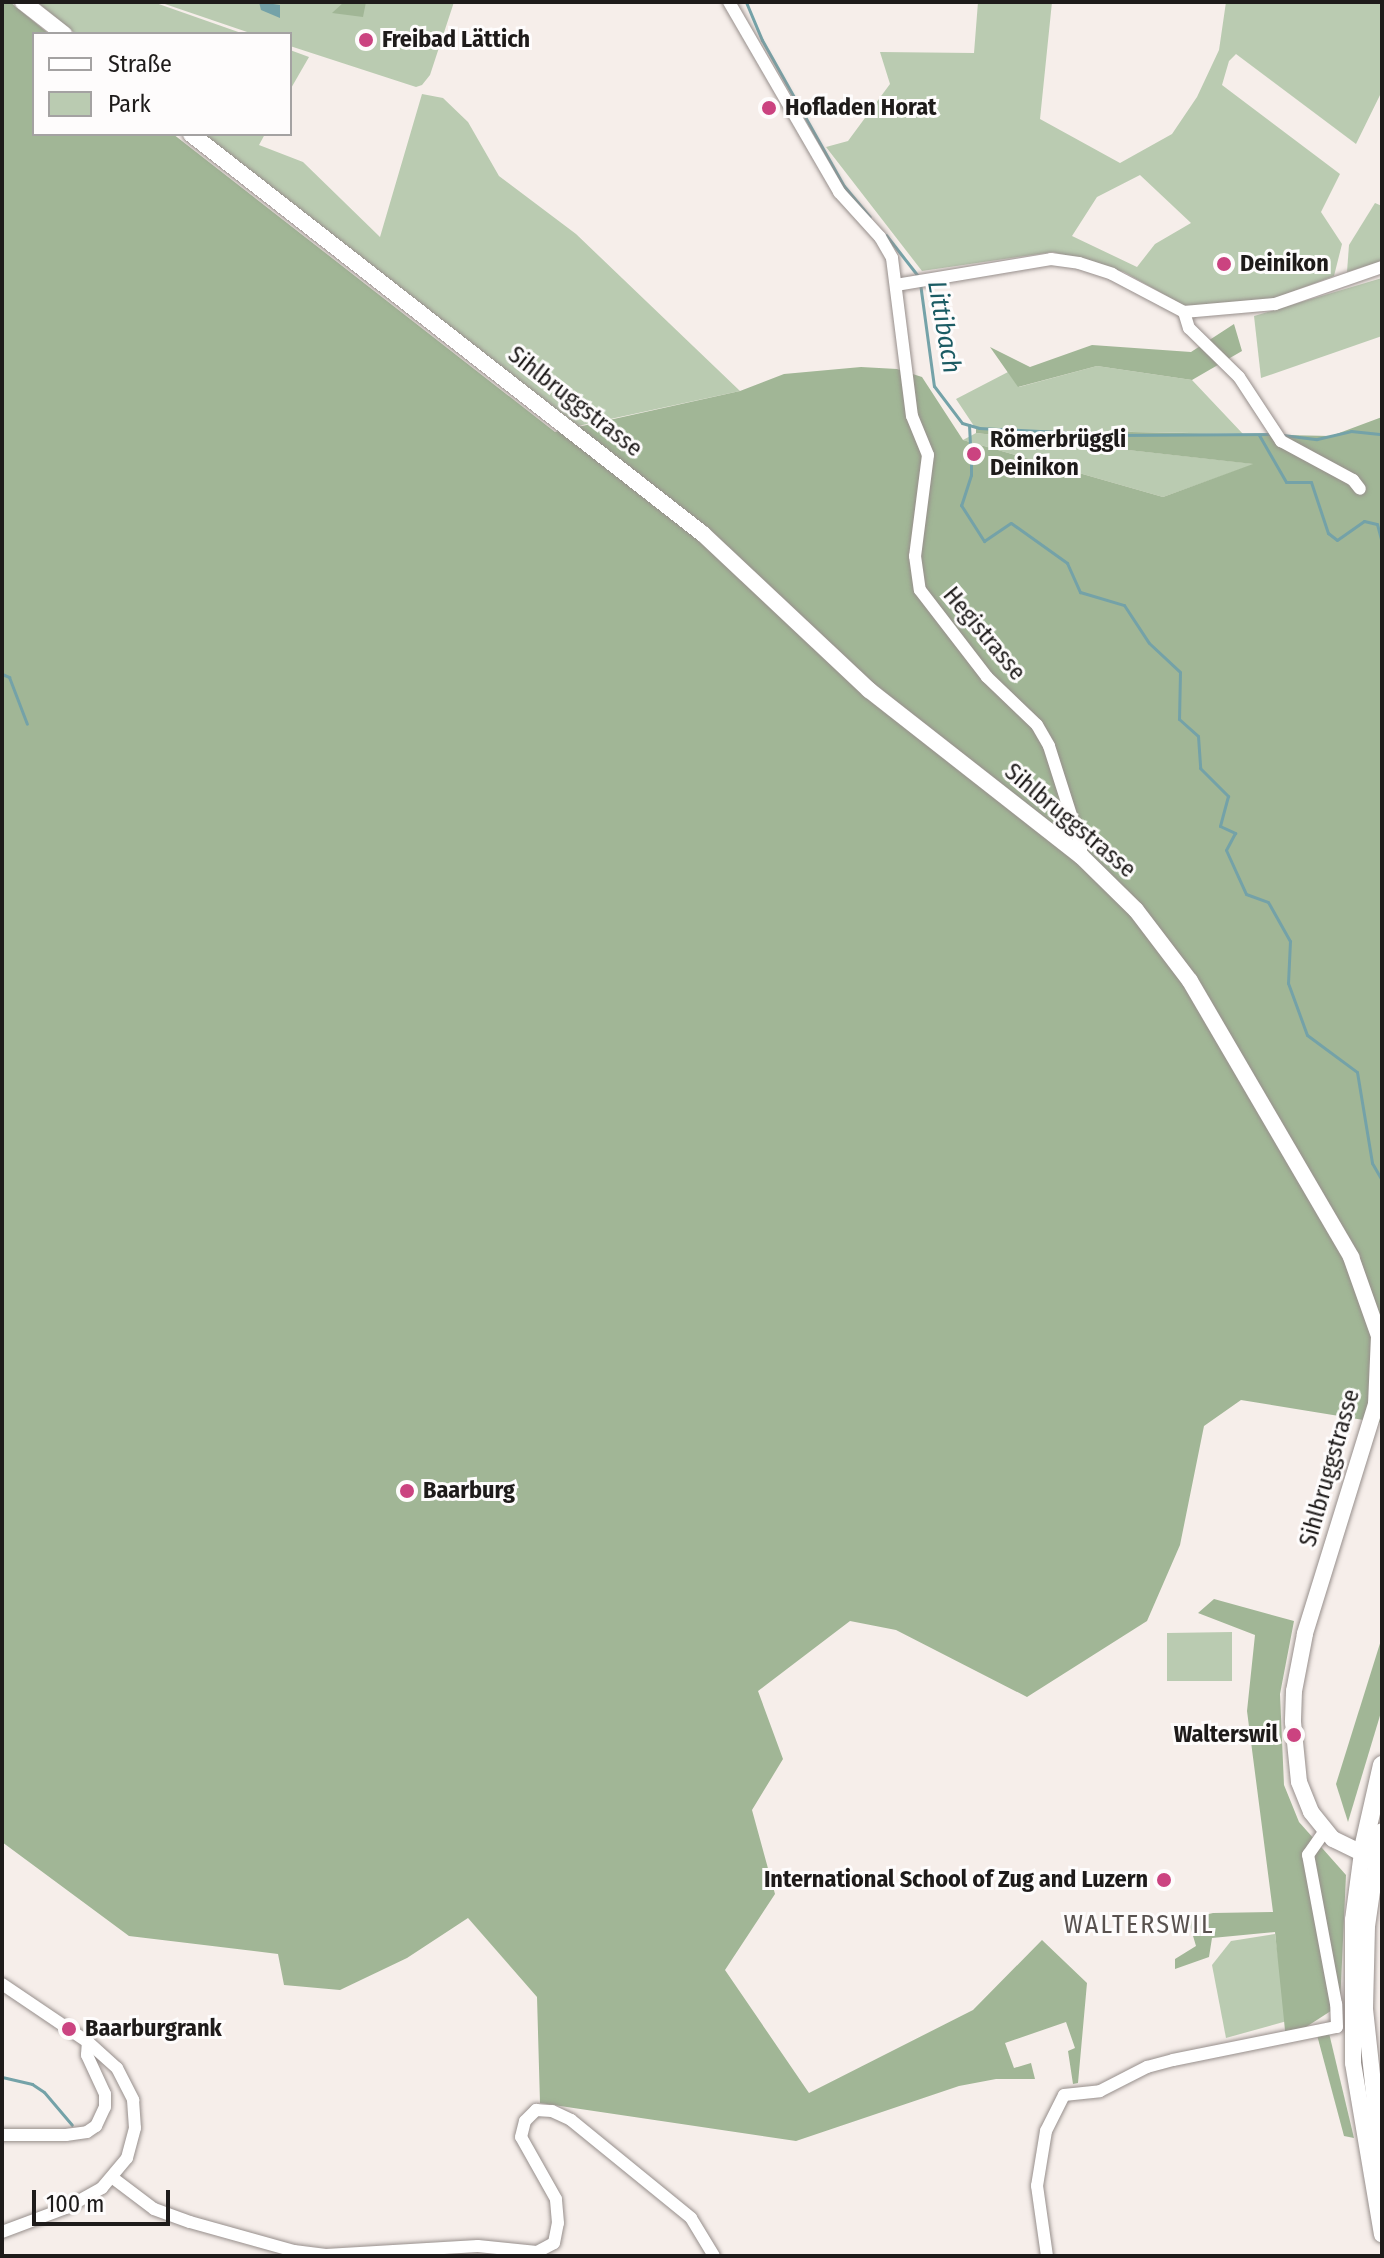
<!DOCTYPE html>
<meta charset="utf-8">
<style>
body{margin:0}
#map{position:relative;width:1384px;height:2258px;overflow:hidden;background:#f6eeea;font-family:"Fira Sans Condensed",sans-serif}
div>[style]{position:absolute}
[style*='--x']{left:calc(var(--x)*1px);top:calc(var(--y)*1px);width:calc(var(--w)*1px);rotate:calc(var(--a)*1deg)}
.green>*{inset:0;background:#bacbb1}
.forest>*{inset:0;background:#a1b696}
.water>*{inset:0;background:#74a2a8}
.stream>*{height:3px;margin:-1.5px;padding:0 1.5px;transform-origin:1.5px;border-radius:1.5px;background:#74a2a8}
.roads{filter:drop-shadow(0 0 2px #978f8c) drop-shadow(0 0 2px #978f8c)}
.minor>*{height:12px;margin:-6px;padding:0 6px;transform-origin:6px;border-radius:6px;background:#fff}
.major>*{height:16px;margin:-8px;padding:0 8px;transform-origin:8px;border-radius:8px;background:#fff}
.highway>*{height:18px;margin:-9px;padding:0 9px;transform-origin:9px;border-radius:9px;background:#fff}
.dots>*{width:22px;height:22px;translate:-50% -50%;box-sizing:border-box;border:4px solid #fefcfc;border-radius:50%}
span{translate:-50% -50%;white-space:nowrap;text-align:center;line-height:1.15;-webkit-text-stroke:6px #fefcfc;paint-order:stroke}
.poi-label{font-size:24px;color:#1e1b1a;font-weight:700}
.left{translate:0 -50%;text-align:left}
.right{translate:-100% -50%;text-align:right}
.street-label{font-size:24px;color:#1e1b1a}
.water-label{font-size:26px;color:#1b5b63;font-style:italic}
.neighbourhood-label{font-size:26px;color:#59524f;letter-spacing:2px}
.frame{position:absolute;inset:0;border:4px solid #1e1b1a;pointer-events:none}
.legend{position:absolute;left:32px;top:32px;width:260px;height:104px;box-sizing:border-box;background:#fefcfc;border:2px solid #a4a2a2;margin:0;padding:10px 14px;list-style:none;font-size:24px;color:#1e1b1a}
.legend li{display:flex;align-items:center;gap:16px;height:40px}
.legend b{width:40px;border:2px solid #a4a2a2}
.scale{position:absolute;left:32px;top:2190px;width:138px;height:36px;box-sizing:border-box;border:4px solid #1e1b1a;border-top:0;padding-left:10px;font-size:24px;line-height:28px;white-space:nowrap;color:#1e1b1a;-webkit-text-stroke:6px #fefcfc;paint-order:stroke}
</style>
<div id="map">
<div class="green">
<div style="clip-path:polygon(37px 2px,153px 2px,244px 34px,76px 34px)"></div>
<div style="clip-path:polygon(159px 2px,454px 2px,430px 75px,422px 85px,416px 87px,290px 46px,290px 34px,253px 34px)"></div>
<div style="clip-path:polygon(evenodd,978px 2px,1052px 2px,1040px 119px,1120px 163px,1172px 134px,1197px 97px,1219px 50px,1226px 2px,1382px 2px,1382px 91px,1356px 144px,1236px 54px,1229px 61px,1222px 85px,1340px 174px,1321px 212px,1342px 244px,1334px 276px,1254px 306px,1205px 307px,1183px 305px,1124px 272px,1053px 252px,922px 271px,826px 147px,848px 141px,890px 84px,880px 52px,974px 53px,978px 2px,1140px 175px,1191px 223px,1155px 244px,1137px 267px,1072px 236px,1097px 197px,1140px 175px)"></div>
<div style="clip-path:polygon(290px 50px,309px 57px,290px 90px)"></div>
<div style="clip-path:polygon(422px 94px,443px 98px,468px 122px,499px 176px,576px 234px,740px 391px,578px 426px,199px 134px,265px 134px,259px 145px,303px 162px,380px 237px)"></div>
<div style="clip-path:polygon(1375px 203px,1382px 206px,1382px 261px,1347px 272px,1349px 245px)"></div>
<div style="clip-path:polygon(1382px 278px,1382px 336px,1261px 378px,1254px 316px)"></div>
<div style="clip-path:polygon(1097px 366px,1192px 380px,1243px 434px,976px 429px,956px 399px,1008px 372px,1019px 387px)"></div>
<div style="clip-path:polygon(976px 433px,1255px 464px,1163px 497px,963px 440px)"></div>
<div style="clip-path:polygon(1232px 1632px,1232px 1681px,1167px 1681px,1167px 1633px)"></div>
<div style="clip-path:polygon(1275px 1934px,1287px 2021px,1226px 2038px,1212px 1965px,1231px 1941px)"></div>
</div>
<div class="forest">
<div style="clip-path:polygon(2px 2px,10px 2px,49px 34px,34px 34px,34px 134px,173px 134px,555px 432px,740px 391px,784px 374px,861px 367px,897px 369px,922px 377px,963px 440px,1163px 497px,1253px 464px,976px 433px,976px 429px,1331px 436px,1382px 417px,1382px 1423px,1241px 1400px,1204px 1426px,1180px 1545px,1147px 1621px,1027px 1697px,896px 1630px,850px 1621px,758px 1691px,783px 1759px,752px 1810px,775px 1894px,725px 1970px,809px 2093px,973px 2010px,1042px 1940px,1087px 1983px,1078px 2083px,1073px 2084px,1068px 2051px,1075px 2048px,1066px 2022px,1005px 2043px,1014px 2068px,1031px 2063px,1035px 2079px,996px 2079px,959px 2086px,796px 2141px,540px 2103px,537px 1997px,468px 1918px,407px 1958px,340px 1990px,284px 1985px,278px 1954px,129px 1936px,2px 1842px)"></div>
<div style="clip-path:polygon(344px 2px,366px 2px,363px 17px,332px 13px)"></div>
<div style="clip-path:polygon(1234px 324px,1242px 351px,1192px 380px,1097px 366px,1018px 387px,990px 347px,1030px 367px,1092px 345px,1191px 352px)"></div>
<div style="clip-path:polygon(1214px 1599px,1294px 1621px,1280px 1694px,1284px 1785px,1299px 1822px,1346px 1875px,1340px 2005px,1286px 2040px,1275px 1932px,1212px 1938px,1209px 1957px,1175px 1969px,1175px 1959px,1196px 1946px,1188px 1919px,1213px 1913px,1273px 1912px,1247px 1711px,1255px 1635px,1198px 1613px)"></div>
<div style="clip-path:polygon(1382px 1637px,1382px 1709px,1348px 1822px,1336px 1784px)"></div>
<div style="clip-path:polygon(1329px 2033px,1354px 2138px,1344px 2136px,1317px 2035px)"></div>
</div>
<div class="water">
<div style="clip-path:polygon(259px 2px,280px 5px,280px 18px,261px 10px)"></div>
</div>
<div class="stream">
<div style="--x:746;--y:2;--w:41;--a:67.2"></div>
<div style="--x:762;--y:40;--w:167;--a:60.7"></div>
<div style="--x:844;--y:186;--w:40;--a:50"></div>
<div style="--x:886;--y:235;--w:52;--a:52"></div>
<div style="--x:920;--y:283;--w:104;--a:82.3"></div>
<div style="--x:934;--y:386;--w:46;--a:52.9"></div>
<div style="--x:962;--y:423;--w:18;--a:16"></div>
<div style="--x:979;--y:428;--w:138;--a:2.9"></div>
<div style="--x:1117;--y:435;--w:155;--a:-0.4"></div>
<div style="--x:969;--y:425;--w:22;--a:87"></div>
<div style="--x:1259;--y:435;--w:54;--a:60.1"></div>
<div style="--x:1286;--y:482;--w:25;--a:0"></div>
<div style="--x:1311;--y:482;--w:54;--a:71.6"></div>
<div style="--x:1328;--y:533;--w:11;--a:38"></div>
<div style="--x:1337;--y:540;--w:33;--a:-35"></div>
<div style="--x:1364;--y:521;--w:13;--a:13"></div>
<div style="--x:1377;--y:524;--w:20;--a:75"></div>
<div style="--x:1283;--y:435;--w:34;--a:7"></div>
<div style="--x:1317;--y:439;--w:35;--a:-13"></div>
<div style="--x:1351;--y:431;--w:31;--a:6"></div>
<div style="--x:971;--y:464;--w:11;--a:90"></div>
<div style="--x:971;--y:475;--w:32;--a:108"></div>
<div style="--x:961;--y:505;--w:43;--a:57.4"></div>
<div style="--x:984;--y:541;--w:32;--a:-34"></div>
<div style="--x:1011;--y:523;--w:69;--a:35.5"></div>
<div style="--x:1067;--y:563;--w:32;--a:66"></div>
<div style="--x:1080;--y:592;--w:46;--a:16.5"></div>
<div style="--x:1124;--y:605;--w:45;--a:56.7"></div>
<div style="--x:1149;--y:643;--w:42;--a:43.1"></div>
<div style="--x:1180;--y:672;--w:47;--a:91.2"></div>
<div style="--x:1179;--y:719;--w:25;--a:42"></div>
<div style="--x:1198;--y:736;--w:32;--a:86"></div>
<div style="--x:1200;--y:768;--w:40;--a:45"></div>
<div style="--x:1228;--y:796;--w:31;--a:105"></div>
<div style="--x:1220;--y:826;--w:17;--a:25"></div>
<div style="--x:1235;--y:833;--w:19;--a:118"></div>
<div style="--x:1226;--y:850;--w:48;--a:65.6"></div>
<div style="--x:1246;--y:894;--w:23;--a:20"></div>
<div style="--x:1268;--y:902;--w:45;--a:60.6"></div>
<div style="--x:1290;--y:941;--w:42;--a:92.7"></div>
<div style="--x:1288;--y:983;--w:55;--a:69.9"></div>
<div style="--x:1307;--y:1035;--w:62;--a:36.5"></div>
<div style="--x:1357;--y:1072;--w:92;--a:80.6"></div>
<div style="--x:1372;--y:1163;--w:20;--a:60"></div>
<div style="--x:2;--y:674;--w:8;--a:23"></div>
<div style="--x:9;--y:677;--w:50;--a:69"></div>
<div style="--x:2;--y:2077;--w:31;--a:13"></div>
<div style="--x:32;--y:2084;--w:14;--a:34"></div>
<div style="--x:44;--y:2092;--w:43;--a:49.7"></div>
</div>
<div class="roads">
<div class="minor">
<div style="--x:729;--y:2;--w:220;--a:59.9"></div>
<div style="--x:839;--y:192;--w:61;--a:47.7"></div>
<div style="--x:880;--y:237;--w:24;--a:60"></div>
<div style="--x:892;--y:258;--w:159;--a:82.8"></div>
<div style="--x:912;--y:416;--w:42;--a:67.7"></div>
<div style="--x:928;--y:455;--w:102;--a:97.3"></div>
<div style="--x:915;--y:556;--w:34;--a:82"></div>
<div style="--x:920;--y:590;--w:110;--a:52.4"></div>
<div style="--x:987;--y:677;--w:69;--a:43.8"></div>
<div style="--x:1037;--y:725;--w:24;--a:60"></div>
<div style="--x:1049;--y:746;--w:105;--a:72.3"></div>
<div style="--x:1081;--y:846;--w:10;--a:90"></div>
<div style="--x:896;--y:285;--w:157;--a:-9.5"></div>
<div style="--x:1051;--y:259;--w:28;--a:8"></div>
<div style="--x:1079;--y:263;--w:35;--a:18"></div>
<div style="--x:1112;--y:274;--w:81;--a:27.8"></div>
<div style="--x:1184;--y:312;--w:17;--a:73"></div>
<div style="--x:1189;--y:328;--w:70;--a:44.4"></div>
<div style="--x:1239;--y:377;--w:77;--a:56.7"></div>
<div style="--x:1281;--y:441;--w:82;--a:28.4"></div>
<div style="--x:1353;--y:480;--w:11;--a:52"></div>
<div style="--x:1184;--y:312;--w:91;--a:-5"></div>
<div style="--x:1275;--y:304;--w:113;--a:-19.1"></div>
<div style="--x:2;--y:1984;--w:104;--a:34"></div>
<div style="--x:88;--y:2042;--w:39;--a:42"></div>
<div style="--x:117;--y:2068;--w:36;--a:63"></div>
<div style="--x:133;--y:2100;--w:28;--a:86"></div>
<div style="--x:135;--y:2128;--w:31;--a:105"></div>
<div style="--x:127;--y:2158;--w:39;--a:130"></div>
<div style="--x:102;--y:2188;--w:41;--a:150.9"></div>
<div style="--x:66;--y:2208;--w:68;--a:159.4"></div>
<div style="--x:2;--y:2135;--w:64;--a:0"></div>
<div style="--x:66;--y:2135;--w:21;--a:-8"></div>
<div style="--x:87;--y:2132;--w:11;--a:-34"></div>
<div style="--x:96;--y:2126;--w:21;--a:-65"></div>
<div style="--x:105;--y:2107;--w:13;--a:-90"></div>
<div style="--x:105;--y:2094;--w:43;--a:-114.8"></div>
<div style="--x:87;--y:2055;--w:13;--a:-86"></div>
<div style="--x:113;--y:2178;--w:51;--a:37.1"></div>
<div style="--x:154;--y:2209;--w:38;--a:20"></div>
<div style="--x:190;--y:2222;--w:108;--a:15.6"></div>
<div style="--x:294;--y:2251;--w:32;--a:7"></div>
<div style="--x:326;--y:2255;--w:152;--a:-3.4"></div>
<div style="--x:478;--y:2246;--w:59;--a:5.8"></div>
<div style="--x:537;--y:2252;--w:19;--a:-28"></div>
<div style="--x:554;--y:2243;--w:20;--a:-79"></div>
<div style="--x:558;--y:2223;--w:24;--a:-95"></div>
<div style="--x:556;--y:2199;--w:71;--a:-119.4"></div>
<div style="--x:521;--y:2137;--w:16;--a:-76"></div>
<div style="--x:525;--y:2121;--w:16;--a:-45"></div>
<div style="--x:536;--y:2110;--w:16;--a:4"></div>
<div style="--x:552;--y:2111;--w:21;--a:25"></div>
<div style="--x:571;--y:2120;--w:155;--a:39.2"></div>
<div style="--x:691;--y:2218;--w:44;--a:58.8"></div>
<div style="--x:1047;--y:2256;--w:71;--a:-98.1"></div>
<div style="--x:1037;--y:2186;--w:56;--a:-80.7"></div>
<div style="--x:1046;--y:2131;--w:40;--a:-63.4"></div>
<div style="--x:1064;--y:2095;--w:36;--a:-6"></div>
<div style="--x:1100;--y:2091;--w:53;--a:-27.1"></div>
<div style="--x:1147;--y:2067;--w:27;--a:-15"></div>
<div style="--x:1173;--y:2060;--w:167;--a:-11.4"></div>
<div style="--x:1337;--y:2027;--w:23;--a:-92"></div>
<div style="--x:1336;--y:2004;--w:152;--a:-100.6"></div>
<div style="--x:1308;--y:1855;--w:32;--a:-55"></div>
</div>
<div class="major">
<div style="--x:23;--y:2;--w:52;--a:38"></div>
<div style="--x:191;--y:134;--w:650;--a:38"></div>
<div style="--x:703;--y:534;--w:228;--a:43.2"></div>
<div style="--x:869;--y:690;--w:269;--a:38.1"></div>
<div style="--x:1081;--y:856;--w:77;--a:44.5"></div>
<div style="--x:1136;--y:910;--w:89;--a:52.7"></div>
<div style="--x:1190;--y:981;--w:320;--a:59.7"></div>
<div style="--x:1351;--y:1257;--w:84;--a:70.5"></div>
<div style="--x:1379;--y:1336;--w:68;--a:92.5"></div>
<div style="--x:1376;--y:1404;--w:241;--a:107.2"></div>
<div style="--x:1305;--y:1634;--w:58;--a:100.9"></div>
<div style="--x:1294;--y:1691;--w:31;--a:92"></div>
<div style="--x:1293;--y:1722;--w:60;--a:84.3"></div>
<div style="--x:1299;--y:1782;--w:32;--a:68"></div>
<div style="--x:1311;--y:1812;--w:35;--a:51"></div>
<div style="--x:1333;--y:1839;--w:48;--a:26"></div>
<div style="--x:1363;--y:1845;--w:76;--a:97.6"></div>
<div style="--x:1353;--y:1920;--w:143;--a:90"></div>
<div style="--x:1353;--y:2063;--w:174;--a:80.4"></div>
<div style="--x:1378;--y:1850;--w:77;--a:98.2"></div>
<div style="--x:1367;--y:1926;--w:83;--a:91.4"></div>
<div style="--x:1365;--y:2009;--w:161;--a:83.9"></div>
</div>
<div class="highway">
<div style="--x:1364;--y:1844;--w:81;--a:-77.2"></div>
<div style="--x:1378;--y:1849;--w:17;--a:-77"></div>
</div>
</div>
<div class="dots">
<div style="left:366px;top:40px;background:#cb4380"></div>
<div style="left:769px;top:108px;background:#cb4380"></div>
<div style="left:1224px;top:264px;background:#cb4380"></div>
<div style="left:974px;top:454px;background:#cb4380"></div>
<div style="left:407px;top:1491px;background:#cb4380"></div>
<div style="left:1294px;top:1735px;background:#cb4380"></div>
<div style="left:1164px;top:1880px;background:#cb4380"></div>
<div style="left:69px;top:2029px;background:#cb4380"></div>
</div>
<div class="poi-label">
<span class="left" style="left:382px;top:40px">Freibad Lättich</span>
<span class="left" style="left:785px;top:108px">Hofladen Horat</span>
<span class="left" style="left:1240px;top:264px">Deinikon</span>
<span class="left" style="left:990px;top:454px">Römerbrüggli<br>Deinikon</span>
<span class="left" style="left:423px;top:1491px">Baarburg</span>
<span class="right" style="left:1278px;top:1735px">Walterswil</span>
<span class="right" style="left:1148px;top:1880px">International School of Zug and Luzern</span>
<span class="left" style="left:85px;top:2029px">Baarburgrank</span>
</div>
<div class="street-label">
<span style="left:575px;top:402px;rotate:38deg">Sihlbruggstrasse</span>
<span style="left:984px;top:634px;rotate:50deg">Hegistrasse</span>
<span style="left:1070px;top:821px;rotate:40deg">Sihlbruggstrasse</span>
<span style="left:1330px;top:1468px;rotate:-74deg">Sihlbruggstrasse</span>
</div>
<div class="water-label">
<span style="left:944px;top:327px;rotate:80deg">Littibach</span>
</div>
<div class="neighbourhood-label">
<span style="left:1139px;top:1925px">WALTERSWIL</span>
</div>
<div class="frame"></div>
<ul class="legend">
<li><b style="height:10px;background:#fff"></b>Straße</li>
<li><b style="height:22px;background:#bacbb1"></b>Park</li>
</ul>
<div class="scale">100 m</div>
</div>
